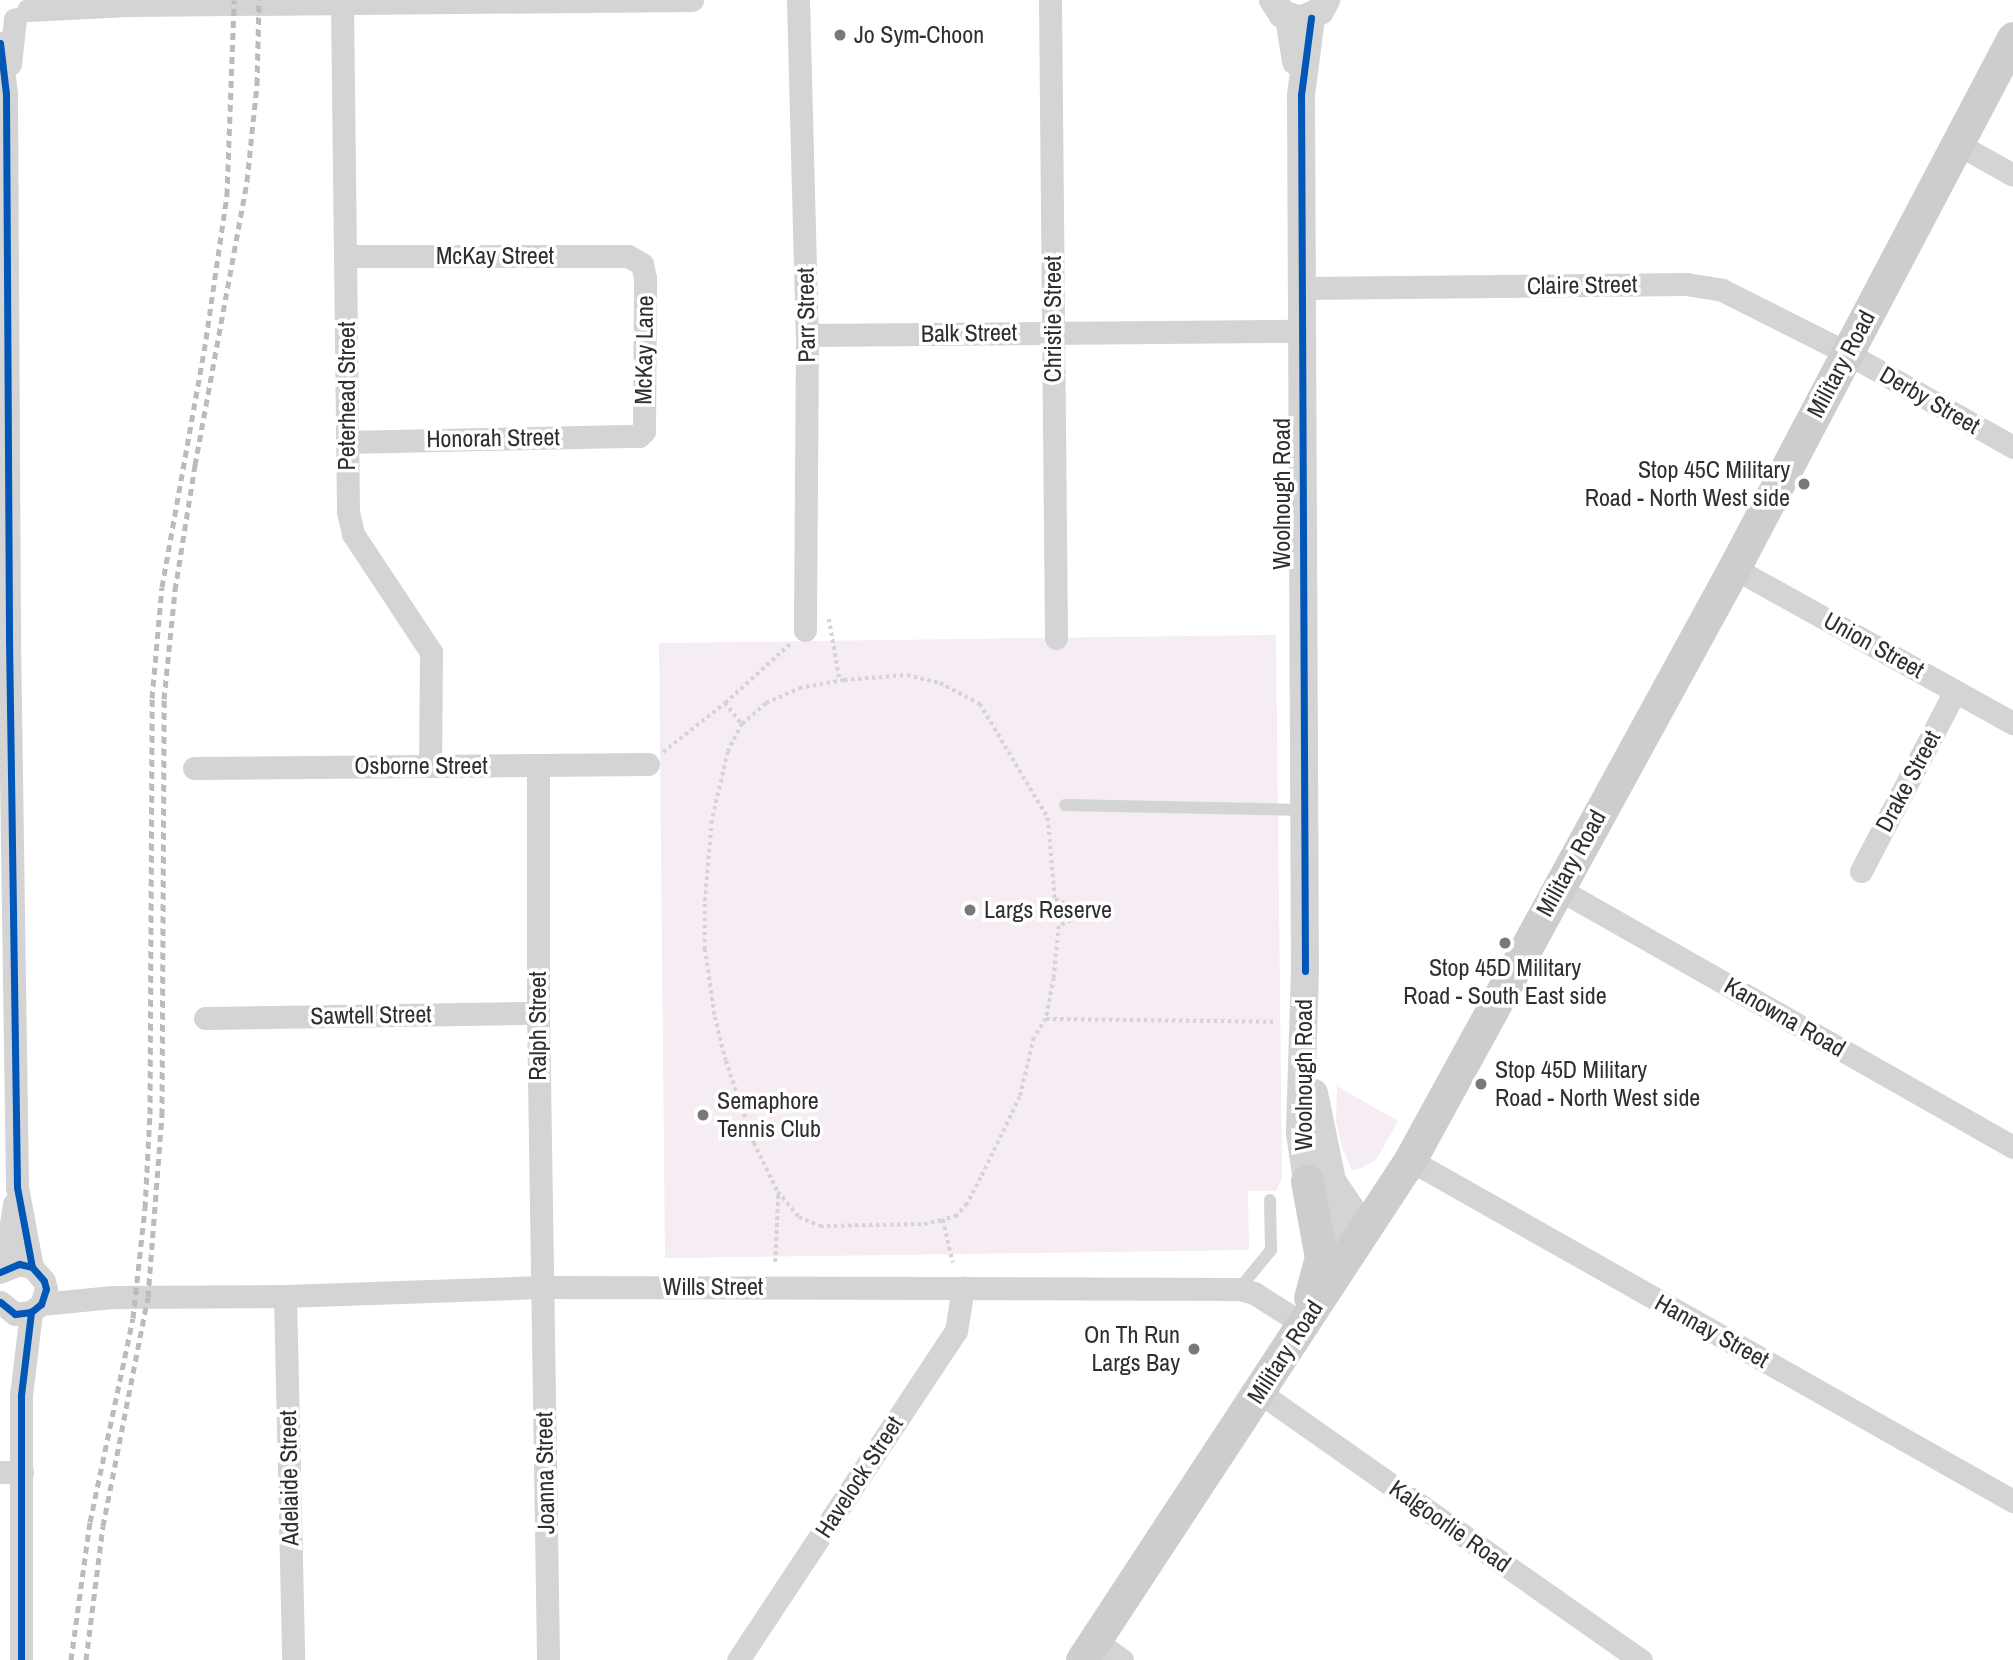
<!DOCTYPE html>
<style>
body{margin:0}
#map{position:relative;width:2013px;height:1660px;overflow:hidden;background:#fff;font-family:"Archivo Narrow",sans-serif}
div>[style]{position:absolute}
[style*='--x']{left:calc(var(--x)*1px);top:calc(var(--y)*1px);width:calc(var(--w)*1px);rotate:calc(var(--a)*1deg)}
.green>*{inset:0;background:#f5ecf4}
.path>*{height:3.5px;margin-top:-1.75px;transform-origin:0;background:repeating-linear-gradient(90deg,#d4d4d4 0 3.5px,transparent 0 7px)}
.service>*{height:12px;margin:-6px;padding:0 6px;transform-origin:6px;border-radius:6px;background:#d4d4d4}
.minor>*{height:23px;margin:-11.5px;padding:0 11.5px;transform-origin:11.5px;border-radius:11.5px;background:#d4d4d4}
.tertiary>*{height:28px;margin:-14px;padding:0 14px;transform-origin:14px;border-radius:14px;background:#d4d4d4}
.secondary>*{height:33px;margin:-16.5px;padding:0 16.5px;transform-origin:16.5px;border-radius:16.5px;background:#cdcdcd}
.rail>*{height:5px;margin-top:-2.5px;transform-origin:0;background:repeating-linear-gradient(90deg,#bbb 0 7px,transparent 0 12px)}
.cycleway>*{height:7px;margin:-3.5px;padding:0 3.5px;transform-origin:3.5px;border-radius:3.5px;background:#0057b8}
.dots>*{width:19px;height:19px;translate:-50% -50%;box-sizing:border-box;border:4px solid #fff;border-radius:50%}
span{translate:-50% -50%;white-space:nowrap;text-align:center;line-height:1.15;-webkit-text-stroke:7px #fff;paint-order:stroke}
.poi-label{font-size:24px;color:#2f2f2f}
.left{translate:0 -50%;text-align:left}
.right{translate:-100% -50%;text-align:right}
.street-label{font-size:24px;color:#2f2f2f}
</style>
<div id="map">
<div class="green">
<div style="clip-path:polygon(1276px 635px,1282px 1178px,1276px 1191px,1248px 1191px,1249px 1250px,665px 1258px,659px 643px)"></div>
<div style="clip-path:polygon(1337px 1086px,1398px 1121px,1376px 1160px,1359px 1169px,1352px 1170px,1342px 1148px,1336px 1121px)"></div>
</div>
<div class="path">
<div style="--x:829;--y:619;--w:63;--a:79.9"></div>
<div style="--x:725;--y:703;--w:27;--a:51"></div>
<div style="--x:742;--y:724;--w:31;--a:117"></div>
<div style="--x:728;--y:752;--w:71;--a:103.1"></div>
<div style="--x:712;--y:821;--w:83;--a:94.8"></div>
<div style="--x:705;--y:904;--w:45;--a:90"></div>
<div style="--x:705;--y:949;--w:69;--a:81.6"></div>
<div style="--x:715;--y:1017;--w:45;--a:76"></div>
<div style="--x:726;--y:1061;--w:87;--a:71.1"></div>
<div style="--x:754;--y:1143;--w:55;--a:63.9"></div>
<div style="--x:778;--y:1192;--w:33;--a:50"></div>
<div style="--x:799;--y:1217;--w:23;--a:23"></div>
<div style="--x:820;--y:1226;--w:104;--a:-1.1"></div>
<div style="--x:924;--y:1224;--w:19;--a:-12"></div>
<div style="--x:943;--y:1220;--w:44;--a:76.9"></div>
<div style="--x:742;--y:724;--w:32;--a:-41"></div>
<div style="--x:766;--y:703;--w:36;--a:-24"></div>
<div style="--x:799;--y:688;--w:46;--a:-10.1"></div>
<div style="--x:844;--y:680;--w:63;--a:-4.5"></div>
<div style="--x:907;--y:675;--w:34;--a:14"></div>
<div style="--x:940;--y:683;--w:45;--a:27.7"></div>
<div style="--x:980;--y:704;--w:133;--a:59.2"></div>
<div style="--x:1048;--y:818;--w:81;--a:85.1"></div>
<div style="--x:1055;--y:899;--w:14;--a:25"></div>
<div style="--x:1068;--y:905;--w:16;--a:79"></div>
<div style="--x:1071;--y:921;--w:13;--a:157"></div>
<div style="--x:1059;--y:926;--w:52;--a:95.5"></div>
<div style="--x:1054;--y:978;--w:42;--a:101"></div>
<div style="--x:1046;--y:1019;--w:22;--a:122"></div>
<div style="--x:1034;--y:1038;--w:61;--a:103.3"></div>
<div style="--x:1020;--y:1097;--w:90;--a:115.7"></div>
<div style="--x:981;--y:1178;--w:30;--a:118"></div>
<div style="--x:967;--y:1204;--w:16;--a:130"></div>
<div style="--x:957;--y:1216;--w:15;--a:164"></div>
<div style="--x:663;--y:752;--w:79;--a:-38.3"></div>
<div style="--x:725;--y:703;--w:88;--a:-42.2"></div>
<div style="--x:1046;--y:1019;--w:231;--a:0.7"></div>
<div style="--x:775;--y:1262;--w:70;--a:-87.5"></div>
</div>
<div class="service">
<div style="--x:1065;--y:805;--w:238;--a:1.2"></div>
<div style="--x:1239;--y:1289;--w:50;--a:-50.6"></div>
<div style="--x:1271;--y:1250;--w:50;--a:-91.1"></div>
</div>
<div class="minor">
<div style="--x:798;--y:0;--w:335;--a:88.5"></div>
<div style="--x:807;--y:335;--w:295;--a:90.4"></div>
<div style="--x:1050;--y:0;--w:638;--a:89.46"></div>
<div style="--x:342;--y:3;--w:509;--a:89.32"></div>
<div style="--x:348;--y:512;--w:23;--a:77"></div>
<div style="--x:353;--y:534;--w:141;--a:56.5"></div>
<div style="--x:431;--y:652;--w:114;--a:90.5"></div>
<div style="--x:28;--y:10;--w:101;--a:-2.8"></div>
<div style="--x:129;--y:5;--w:563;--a:-0.51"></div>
<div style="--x:0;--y:43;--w:51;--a:83.3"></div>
<div style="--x:6;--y:94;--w:545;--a:89.68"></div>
<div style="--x:9;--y:639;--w:548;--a:89.16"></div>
<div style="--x:17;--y:1187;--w:81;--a:79.4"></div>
<div style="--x:10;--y:64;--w:45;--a:-83.7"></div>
<div style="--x:1956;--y:143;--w:65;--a:29.3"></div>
<div style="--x:1300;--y:288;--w:386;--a:-0.6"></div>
<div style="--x:1686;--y:284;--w:36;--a:9"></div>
<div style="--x:1722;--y:290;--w:140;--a:26.7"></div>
<div style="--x:1847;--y:353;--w:191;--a:29.5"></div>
<div style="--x:807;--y:335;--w:493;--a:-0.5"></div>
<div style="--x:346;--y:442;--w:293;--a:-1.2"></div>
<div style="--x:639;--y:436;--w:7;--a:-45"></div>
<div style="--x:644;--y:431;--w:153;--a:-89.6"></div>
<div style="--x:645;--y:278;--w:14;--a:-102"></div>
<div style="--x:642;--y:264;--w:16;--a:-150"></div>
<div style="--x:628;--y:256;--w:281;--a:180"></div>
<div style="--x:1734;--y:568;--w:319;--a:29.1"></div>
<div style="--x:538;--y:765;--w:248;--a:90"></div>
<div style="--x:538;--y:1013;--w:647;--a:89.11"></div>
<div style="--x:194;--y:768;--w:454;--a:-0.5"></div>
<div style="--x:1861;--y:871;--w:203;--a:-62.4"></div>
<div style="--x:1557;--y:888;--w:524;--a:29.6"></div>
<div style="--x:205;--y:1018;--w:333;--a:-0.9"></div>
<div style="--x:1410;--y:1160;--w:693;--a:29.49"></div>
<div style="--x:4;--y:1268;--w:65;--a:-81.1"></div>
<div style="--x:0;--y:1272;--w:21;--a:-23"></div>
<div style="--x:19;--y:1264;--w:13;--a:13"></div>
<div style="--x:32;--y:1267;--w:18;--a:49"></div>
<div style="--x:44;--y:1281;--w:8;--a:76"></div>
<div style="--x:46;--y:1289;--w:16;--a:108"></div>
<div style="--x:41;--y:1304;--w:13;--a:141"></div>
<div style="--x:31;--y:1312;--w:16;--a:173"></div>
<div style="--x:15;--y:1314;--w:19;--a:-141"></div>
<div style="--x:285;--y:1296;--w:364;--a:88.7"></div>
<div style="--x:41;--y:1304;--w:72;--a:-5.6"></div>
<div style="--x:113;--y:1297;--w:172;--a:-0.3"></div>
<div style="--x:285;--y:1296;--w:256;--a:-2"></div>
<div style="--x:541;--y:1287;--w:698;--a:0.16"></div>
<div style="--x:1239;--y:1289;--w:16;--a:15"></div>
<div style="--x:1254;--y:1293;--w:58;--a:32.3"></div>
<div style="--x:1259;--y:1392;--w:467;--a:35.1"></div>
<div style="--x:0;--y:1472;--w:22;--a:0"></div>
<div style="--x:1095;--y:1641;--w:33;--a:35"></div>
<div style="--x:21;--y:1660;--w:265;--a:-90"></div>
<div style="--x:21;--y:1395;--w:84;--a:-83.1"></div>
<div style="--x:738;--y:1660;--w:395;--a:-56.5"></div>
<div style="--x:956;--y:1331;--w:44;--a:-80.8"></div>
</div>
<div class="tertiary">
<div style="--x:1273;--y:0;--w:17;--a:57"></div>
<div style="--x:1282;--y:14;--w:20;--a:18"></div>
<div style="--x:1301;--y:20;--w:21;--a:-25"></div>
<div style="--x:1320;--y:11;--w:13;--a:-61"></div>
<div style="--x:1289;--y:18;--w:44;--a:80.8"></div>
<div style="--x:1311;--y:18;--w:78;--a:97.4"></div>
<div style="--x:1301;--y:95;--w:876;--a:89.74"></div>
<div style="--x:1305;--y:971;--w:162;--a:91.8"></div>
<div style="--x:1300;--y:1133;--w:49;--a:81.7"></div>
<div style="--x:1307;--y:1181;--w:51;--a:60.9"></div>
<div style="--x:1332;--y:1226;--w:31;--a:52"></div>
<div style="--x:1314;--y:1093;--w:90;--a:78.4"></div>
<div style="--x:1332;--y:1181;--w:59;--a:56"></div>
</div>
<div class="secondary">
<div style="--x:1307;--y:1181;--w:77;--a:79.6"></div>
<div style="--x:1321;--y:1257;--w:42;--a:105"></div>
<div style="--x:1082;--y:1660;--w:598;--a:-56.74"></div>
<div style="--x:1410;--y:1160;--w:675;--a:-61.31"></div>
<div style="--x:1734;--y:568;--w:599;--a:-62.24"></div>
</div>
<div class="rail">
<div style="--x:71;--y:1660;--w:139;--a:-82.2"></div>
<div style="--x:90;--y:1522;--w:208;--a:-78.1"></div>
<div style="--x:133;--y:1318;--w:111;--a:-83.8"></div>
<div style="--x:145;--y:1208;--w:94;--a:-87"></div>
<div style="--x:150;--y:1114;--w:416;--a:-89.7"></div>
<div style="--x:152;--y:698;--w:111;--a:-84.9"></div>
<div style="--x:162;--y:587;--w:252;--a:-79.9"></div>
<div style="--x:206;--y:339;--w:146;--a:-81.7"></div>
<div style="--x:227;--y:195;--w:195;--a:-87.9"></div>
<div style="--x:86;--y:1660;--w:135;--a:-82.8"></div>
<div style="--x:103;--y:1526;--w:233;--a:-78.9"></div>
<div style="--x:148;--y:1297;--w:183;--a:-85.6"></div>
<div style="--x:162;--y:1115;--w:416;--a:-89.7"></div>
<div style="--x:164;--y:699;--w:110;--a:-84.2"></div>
<div style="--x:175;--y:590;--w:127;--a:-80.9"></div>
<div style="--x:195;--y:465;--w:289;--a:-79.6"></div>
<div style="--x:247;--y:181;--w:98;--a:-84.1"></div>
<div style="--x:257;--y:84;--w:84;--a:-88.6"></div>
</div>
<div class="cycleway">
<div style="--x:0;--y:43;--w:51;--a:83.3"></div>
<div style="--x:6;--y:94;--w:545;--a:89.68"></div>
<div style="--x:9;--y:639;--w:548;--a:89.16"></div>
<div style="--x:17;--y:1187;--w:81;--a:79.4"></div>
<div style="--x:1305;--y:971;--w:876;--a:-90.26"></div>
<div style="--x:1301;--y:95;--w:78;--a:-82.6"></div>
<div style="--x:0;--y:1272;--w:21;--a:-23"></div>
<div style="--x:19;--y:1264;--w:13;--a:13"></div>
<div style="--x:32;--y:1267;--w:18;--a:49"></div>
<div style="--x:44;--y:1281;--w:8;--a:76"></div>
<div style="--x:46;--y:1289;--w:16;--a:108"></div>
<div style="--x:41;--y:1304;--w:13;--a:141"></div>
<div style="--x:31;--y:1312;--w:16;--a:173"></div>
<div style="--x:15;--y:1314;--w:19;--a:-141"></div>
<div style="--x:21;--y:1660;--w:265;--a:-90"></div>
<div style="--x:21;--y:1395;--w:84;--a:-83.1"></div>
</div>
<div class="dots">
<div style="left:840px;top:35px;background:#787878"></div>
<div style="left:1804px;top:484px;background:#787878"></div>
<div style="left:970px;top:910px;background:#787878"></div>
<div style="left:1505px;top:943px;background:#787878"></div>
<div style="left:1481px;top:1084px;background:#787878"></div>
<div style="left:703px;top:1115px;background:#787878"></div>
<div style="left:1194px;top:1349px;background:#787878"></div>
</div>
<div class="poi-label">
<span class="left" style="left:854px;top:35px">Jo Sym-Choon</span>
<span class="right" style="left:1790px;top:484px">Stop 45C Military<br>Road - North West side</span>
<span class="left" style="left:984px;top:910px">Largs Reserve</span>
<span style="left:1505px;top:982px">Stop 45D Military<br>Road - South East side</span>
<span class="left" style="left:1495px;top:1084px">Stop 45D Military<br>Road - North West side</span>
<span class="left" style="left:717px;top:1115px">Semaphore<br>Tennis Club</span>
<span class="right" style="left:1180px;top:1349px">On Th Run<br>Largs Bay</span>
</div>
<div class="street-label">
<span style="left:495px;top:256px">McKay Street</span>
<span style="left:1582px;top:285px;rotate:-1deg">Claire Street</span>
<span style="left:806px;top:315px;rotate:-91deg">Parr Street</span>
<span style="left:1053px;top:319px;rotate:-90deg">Christie Street</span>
<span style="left:969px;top:333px;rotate:-1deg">Balk Street</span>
<span style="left:644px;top:350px;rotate:-89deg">McKay Lane</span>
<span style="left:1841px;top:364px;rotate:-62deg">Military Road</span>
<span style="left:347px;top:396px;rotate:-90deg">Peterhead Street</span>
<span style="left:1930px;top:400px;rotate:30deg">Derby Street</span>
<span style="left:493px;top:438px;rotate:-1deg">Honorah Street</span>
<span style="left:1282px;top:494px;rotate:-90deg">Woolnough Road</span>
<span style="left:1874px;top:645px;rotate:29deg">Union Street</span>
<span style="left:421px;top:766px">Osborne Street</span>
<span style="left:1908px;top:781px;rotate:-62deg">Drake Street</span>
<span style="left:1571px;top:863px;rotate:-61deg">Military Road</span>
<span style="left:371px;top:1015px;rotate:-1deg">Sawtell Street</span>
<span style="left:1785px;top:1017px;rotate:30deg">Kanowna Road</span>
<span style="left:538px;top:1026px;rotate:-90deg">Ralph Street</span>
<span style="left:1304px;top:1075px;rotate:-90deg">Woolnough Road</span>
<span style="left:713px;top:1287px">Wills Street</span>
<span style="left:1712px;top:1331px;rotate:29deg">Hannay Street</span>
<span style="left:1285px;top:1352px;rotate:-57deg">Military Road</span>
<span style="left:545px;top:1473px;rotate:-91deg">Joanna Street</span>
<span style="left:859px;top:1477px;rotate:-57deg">Havelock Street</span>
<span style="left:289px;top:1478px;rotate:-91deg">Adelaide Street</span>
<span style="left:1450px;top:1526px;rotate:35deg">Kalgoorlie Road</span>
</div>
</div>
